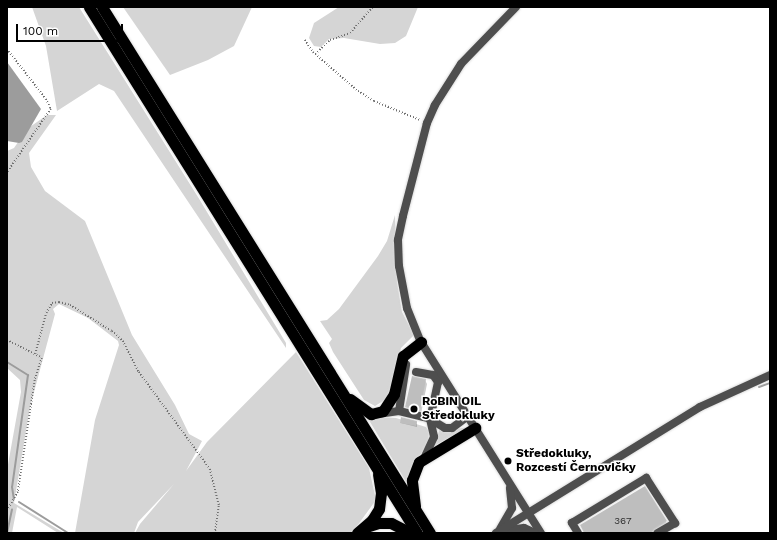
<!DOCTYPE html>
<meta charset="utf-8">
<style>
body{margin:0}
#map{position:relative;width:777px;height:540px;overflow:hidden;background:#fff;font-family:"Work Sans",sans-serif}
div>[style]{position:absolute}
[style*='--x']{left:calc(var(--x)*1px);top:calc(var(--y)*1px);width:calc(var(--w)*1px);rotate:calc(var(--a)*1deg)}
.green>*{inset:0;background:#d5d5d5}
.water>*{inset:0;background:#9c9c9c}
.shadow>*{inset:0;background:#0003}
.stream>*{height:2px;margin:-1px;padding:0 1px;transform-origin:1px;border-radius:1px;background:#9c9c9c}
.building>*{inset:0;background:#bebebe}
.path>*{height:1.5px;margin-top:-0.75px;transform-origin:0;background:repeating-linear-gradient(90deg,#707070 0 1px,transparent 0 3px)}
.roads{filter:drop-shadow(0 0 1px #dbdbdb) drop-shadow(0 0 1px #dbdbdb)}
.minor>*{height:8px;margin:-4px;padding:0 4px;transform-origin:4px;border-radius:4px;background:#4e4e4e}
.highway>*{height:11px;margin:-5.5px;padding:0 5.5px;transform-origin:5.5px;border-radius:5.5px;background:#000}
.dots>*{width:11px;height:11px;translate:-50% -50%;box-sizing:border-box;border:2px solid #fff;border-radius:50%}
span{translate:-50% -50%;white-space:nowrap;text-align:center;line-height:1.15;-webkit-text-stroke:3px #fff;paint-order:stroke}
.number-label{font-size:10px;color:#303030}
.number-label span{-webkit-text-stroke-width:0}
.poi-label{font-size:12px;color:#000;font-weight:700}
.left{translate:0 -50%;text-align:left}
.frame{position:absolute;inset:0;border:8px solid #000;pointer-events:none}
.scale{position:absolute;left:16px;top:24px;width:107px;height:18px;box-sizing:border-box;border:2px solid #000;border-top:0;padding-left:5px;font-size:12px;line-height:14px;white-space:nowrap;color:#000;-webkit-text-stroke:3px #fff;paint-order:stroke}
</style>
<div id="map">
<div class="green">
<div style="clip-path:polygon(32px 7px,79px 7px,198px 197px,286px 343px,286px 348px,114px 91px,99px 84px,57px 111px,46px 46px)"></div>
<div style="clip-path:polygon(123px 7px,252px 7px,234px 46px,208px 60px,170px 75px)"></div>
<div style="clip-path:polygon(339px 7px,418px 7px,406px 36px,395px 43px,380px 44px,344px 38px,329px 39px,321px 47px,314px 46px,309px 38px,314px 23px)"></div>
<div style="clip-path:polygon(47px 115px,56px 115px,29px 153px,31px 167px,45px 191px,85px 221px,132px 335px,175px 405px,189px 434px,202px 441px,186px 471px,207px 442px,296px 352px,369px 468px,376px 500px,352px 533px,135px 533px,140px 524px,174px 484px,138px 522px,134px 533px,75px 533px,95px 420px,119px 345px,118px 341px,88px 318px,59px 304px,53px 309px,55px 314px,30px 407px,14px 503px,64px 533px,58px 533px,17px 507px,12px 533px,7px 533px,7px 470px,21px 392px,20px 380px,7px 368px,7px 151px,14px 148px,27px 129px)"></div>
<div style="clip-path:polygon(395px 215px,397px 282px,402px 312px,414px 335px,401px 348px,388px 398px,375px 406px,364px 400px,333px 352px,329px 343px,332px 339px,320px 321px,327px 320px,339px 309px,378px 256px,387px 241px)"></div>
<div style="clip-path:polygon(367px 417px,396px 418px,426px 427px,429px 432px,428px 443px,416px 461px,408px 485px)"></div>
<div style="clip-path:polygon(468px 427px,434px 446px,440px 428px,450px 430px)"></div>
</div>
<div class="water">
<div style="clip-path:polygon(7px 62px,41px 109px,22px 142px,19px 143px,7px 141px)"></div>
</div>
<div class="shadow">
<div style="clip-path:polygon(425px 380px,427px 384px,421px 414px,408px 410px,406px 407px)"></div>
<div style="clip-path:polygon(417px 422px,417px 427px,401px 423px)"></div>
<div style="clip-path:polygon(645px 488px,669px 527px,659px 533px,585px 533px)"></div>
</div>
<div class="stream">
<div style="--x:7;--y:362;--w:25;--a:32"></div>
<div style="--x:28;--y:375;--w:113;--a:98.1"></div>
<div style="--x:12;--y:487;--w:12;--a:81"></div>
<div style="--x:759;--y:387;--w:12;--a:-20"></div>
<div style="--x:19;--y:502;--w:58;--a:32.3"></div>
<div style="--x:7;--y:533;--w:24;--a:-78"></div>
</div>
<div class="building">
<div style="clip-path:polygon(412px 376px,426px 379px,420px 411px,405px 407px)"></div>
<div style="clip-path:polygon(401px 417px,417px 421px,416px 426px,400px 423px)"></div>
<div style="clip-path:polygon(645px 486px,667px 521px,650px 533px,584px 533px,580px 525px)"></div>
</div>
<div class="path">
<div style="--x:305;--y:40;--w:14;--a:56"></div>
<div style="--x:313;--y:52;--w:60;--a:40.9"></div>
<div style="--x:358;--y:91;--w:19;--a:32"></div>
<div style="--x:374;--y:101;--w:50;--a:22.4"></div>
<div style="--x:7;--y:49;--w:63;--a:52"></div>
<div style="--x:46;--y:99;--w:11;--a:63"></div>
<div style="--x:51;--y:109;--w:78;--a:124.5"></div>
<div style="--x:315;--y:54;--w:21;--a:-43"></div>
<div style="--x:330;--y:40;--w:21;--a:-19"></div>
<div style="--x:350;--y:33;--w:35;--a:-49"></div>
<div style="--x:7;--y:340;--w:39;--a:27"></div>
<div style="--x:42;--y:358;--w:23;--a:108"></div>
<div style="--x:35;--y:380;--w:113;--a:98.6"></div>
<div style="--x:18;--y:492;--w:22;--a:120"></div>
<div style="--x:35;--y:354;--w:42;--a:-75"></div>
<div style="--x:46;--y:313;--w:12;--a:-59"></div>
<div style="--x:52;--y:303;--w:7;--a:-8"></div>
<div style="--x:59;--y:302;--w:11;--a:15"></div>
<div style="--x:70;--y:305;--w:49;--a:31.8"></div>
<div style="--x:112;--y:331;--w:15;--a:42"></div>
<div style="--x:123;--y:341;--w:35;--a:63"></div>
<div style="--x:139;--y:372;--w:120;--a:53.8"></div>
<div style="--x:210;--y:469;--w:38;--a:76"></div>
<div style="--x:219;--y:506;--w:27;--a:98"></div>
</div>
<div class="roads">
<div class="minor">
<div style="--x:516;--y:7;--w:79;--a:134"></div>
<div style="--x:461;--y:64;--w:49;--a:122.4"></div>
<div style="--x:435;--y:105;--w:20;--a:114"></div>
<div style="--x:427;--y:123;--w:96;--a:104.5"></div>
<div style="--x:403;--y:216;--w:25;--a:102"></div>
<div style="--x:398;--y:240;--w:26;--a:88"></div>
<div style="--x:399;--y:266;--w:43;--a:79.2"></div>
<div style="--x:407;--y:308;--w:37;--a:68"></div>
<div style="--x:421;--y:342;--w:226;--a:57.9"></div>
<div style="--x:416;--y:372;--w:17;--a:10"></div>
<div style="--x:433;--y:375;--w:9;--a:54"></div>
<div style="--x:438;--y:382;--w:38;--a:102"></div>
<div style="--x:430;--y:419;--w:18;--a:77"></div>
<div style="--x:434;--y:437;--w:23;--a:115"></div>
<div style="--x:399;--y:411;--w:47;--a:-81.3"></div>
<div style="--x:378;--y:414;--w:21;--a:-8"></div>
<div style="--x:399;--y:411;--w:32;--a:14"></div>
<div style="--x:430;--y:419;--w:17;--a:31"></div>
<div style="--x:445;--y:428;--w:7;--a:0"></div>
<div style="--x:452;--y:428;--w:20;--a:-37"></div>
<div style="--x:500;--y:529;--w:24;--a:-60"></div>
<div style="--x:512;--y:508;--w:20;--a:-96"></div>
<div style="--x:507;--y:530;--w:17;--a:-7"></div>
<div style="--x:524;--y:528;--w:12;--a:24"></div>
<div style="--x:496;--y:533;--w:240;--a:-31.7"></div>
<div style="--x:700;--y:407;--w:77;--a:-24.6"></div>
<div style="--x:578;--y:533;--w:12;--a:-121"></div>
<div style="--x:572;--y:523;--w:87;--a:-31.3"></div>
<div style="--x:646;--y:478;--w:54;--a:57.2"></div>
<div style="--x:675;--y:523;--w:20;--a:150"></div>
</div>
<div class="highway">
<div style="--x:89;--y:7;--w:620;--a:58.05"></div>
<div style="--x:102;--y:7;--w:620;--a:58.05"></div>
<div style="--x:350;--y:399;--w:26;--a:36"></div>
<div style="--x:371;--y:414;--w:12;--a:-14"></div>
<div style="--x:383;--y:411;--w:20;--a:-57"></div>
<div style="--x:394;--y:394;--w:39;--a:-77"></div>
<div style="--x:403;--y:356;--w:23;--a:-38"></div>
<div style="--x:415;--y:506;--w:26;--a:-97"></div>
<div style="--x:412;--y:480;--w:19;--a:-69"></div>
<div style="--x:419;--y:462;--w:66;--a:-31.3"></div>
<div style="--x:366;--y:527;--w:13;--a:-18"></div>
<div style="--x:378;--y:523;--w:13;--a:0"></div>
<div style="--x:391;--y:523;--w:22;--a:27"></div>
<div style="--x:357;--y:533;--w:20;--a:-41"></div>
<div style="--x:372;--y:520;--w:13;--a:-58"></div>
<div style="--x:379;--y:509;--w:16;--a:-83"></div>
<div style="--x:381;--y:493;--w:19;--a:-99"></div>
</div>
</div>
<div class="dots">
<div style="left:414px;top:409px;background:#000"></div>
<div style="left:508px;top:461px;background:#000"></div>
</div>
<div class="number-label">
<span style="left:623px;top:521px">367</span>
</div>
<div class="poi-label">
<span class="left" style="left:422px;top:409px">RoBiN OIL<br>Středokluky</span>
<span class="left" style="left:516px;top:461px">Středokluky,<br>Rozcestí Černovičky</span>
</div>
<div class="frame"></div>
<div class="scale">100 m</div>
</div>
